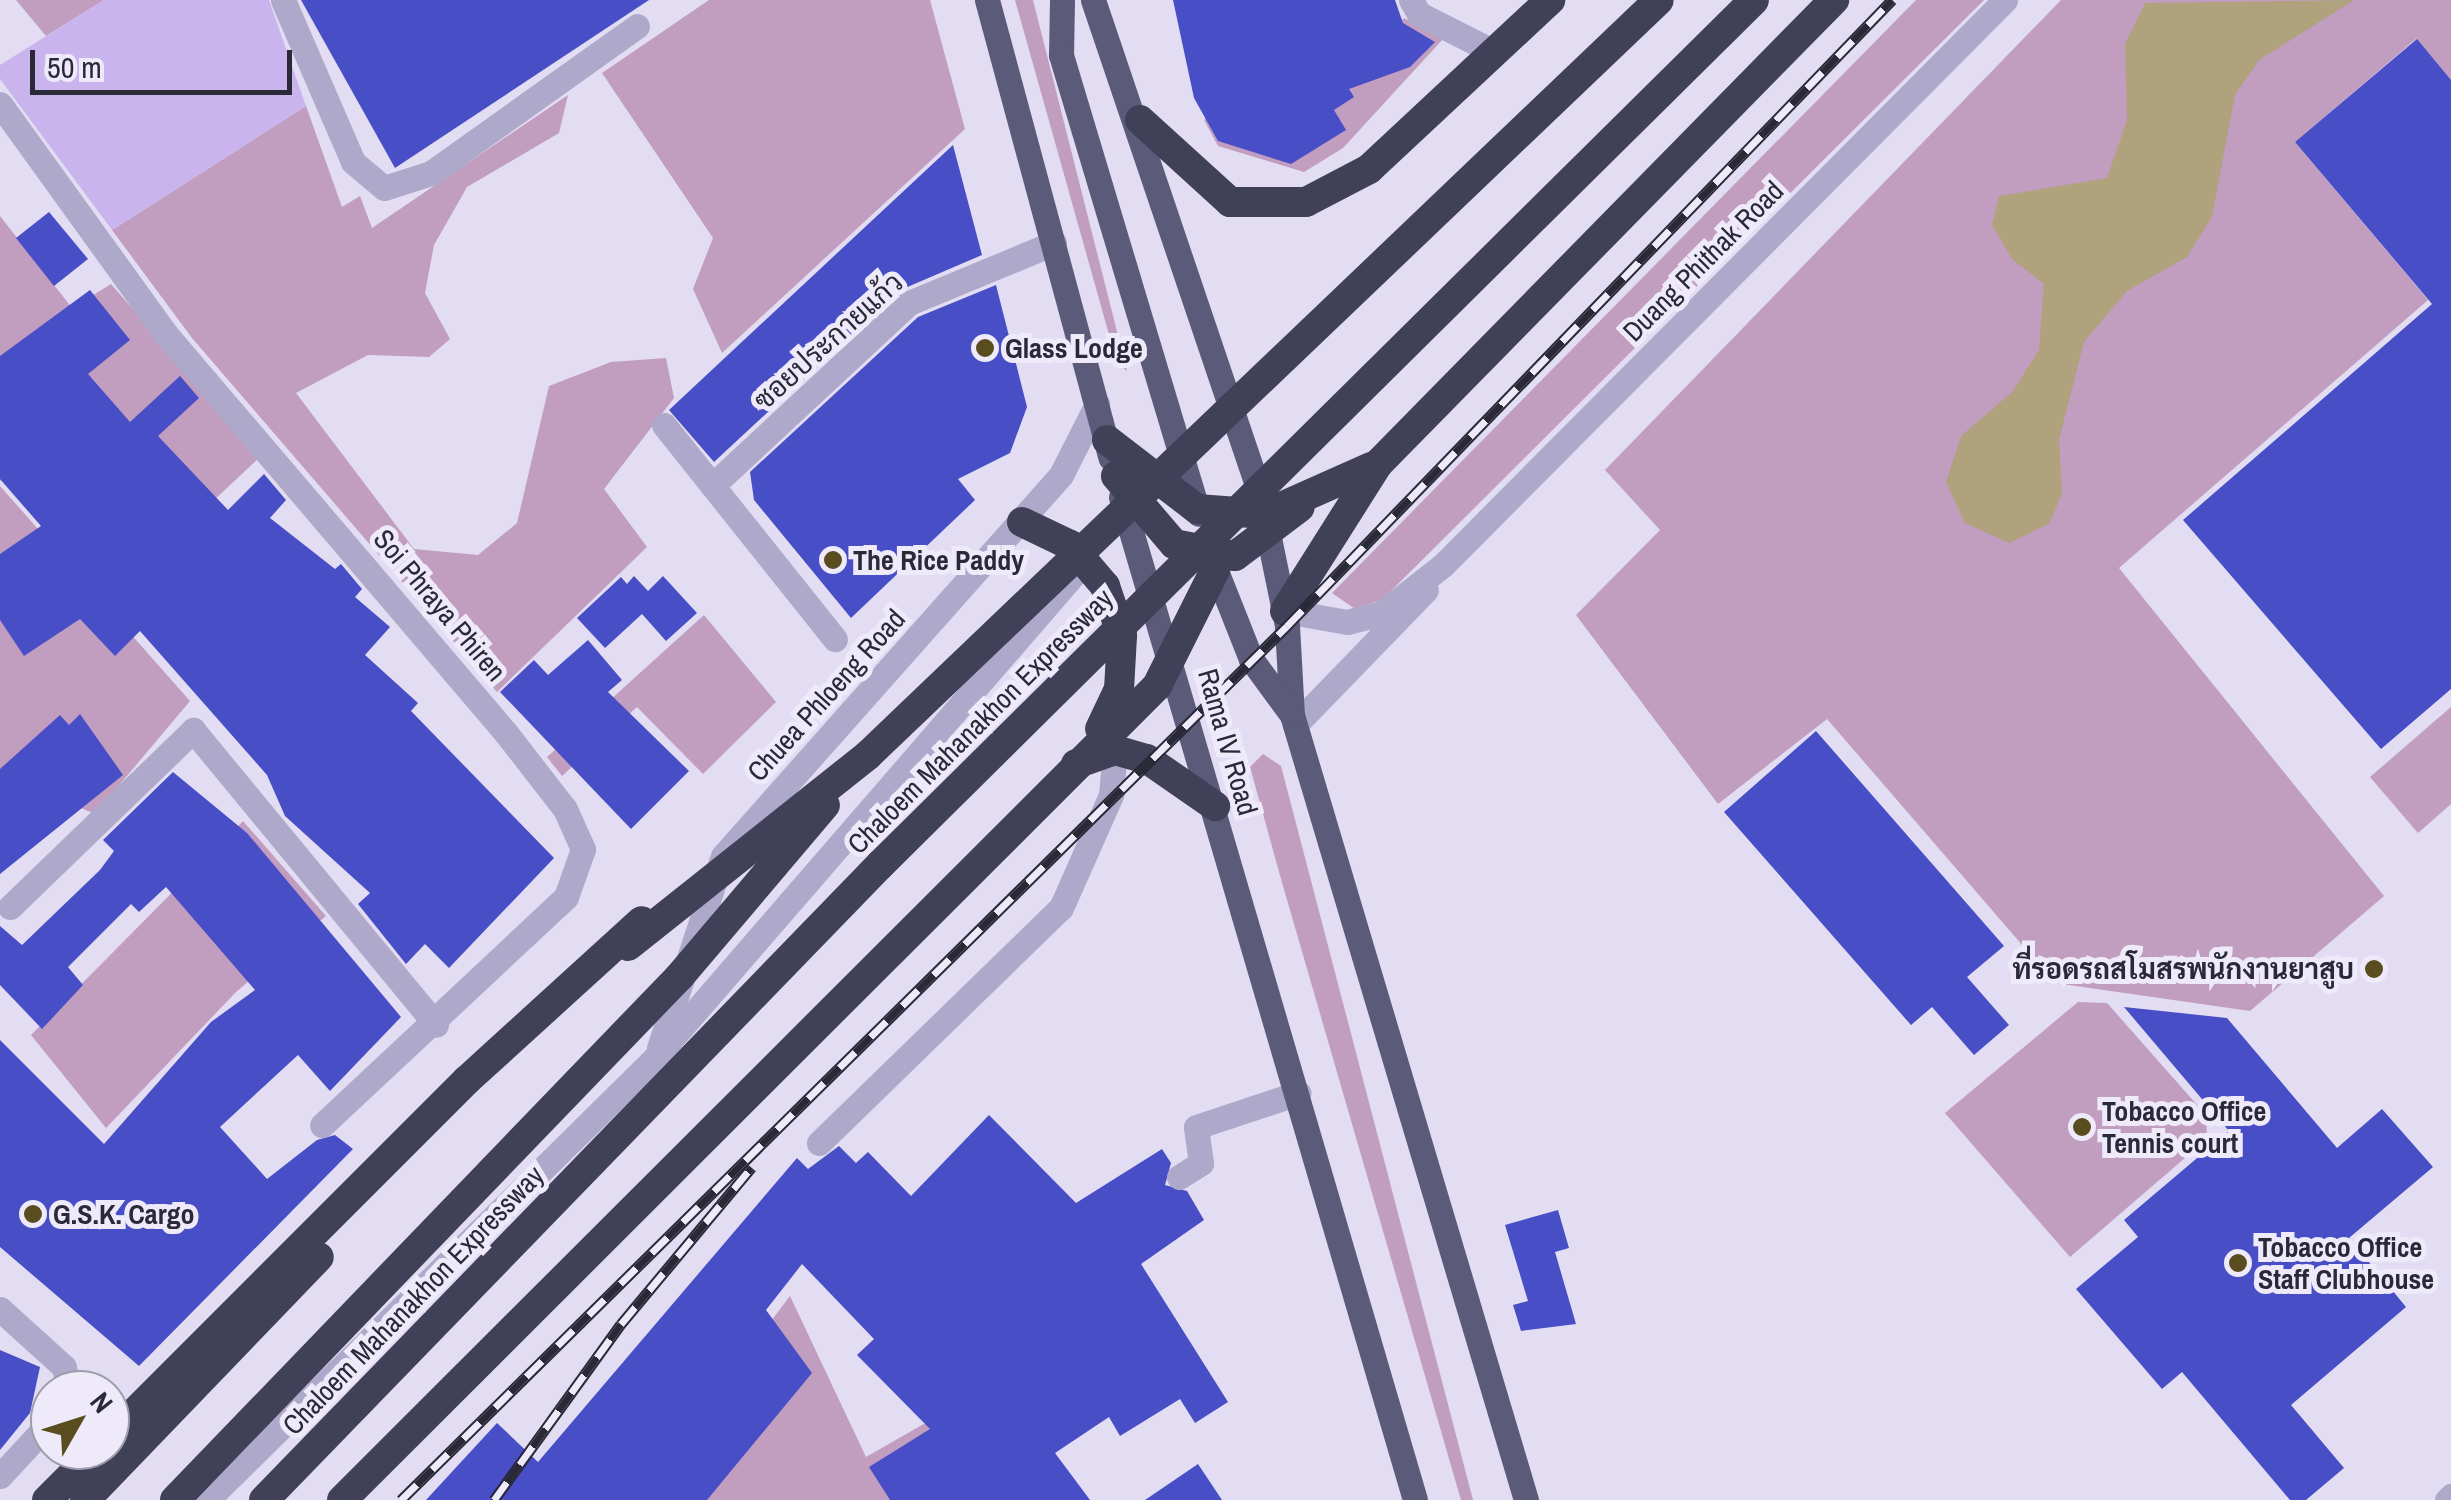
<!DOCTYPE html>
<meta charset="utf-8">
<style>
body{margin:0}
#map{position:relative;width:2451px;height:1500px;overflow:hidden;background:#e2ddf2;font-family:"Archivo Narrow",Sarabun,sans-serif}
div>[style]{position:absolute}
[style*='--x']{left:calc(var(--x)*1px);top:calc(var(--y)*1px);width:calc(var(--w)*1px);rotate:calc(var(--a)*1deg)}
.green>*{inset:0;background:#c19dc0}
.sand>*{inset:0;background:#c9b4ed}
.water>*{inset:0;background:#afa27c}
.building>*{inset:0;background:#484ec5}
.minor>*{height:25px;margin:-12.5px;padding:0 12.5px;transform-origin:12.5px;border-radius:12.5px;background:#aea9ca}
.major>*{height:25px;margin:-12.5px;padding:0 12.5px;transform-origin:12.5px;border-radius:12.5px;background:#5b5a79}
.highway>*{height:30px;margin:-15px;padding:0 15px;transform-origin:15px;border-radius:15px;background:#404058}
.rail>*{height:11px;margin-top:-5.5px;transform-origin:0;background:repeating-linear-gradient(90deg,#eeeafa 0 22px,#292937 0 44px);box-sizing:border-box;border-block:2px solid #292937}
.highway-bridge>*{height:30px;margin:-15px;padding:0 15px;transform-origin:15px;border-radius:15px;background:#404058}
.dots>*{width:28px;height:28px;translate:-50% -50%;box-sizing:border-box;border:5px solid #eeeafa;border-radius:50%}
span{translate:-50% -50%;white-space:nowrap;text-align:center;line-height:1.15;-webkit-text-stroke:10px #eeeafa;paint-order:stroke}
.street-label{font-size:28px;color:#292937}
.poi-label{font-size:28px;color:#292937;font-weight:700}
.left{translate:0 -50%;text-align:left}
.right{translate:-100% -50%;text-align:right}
.north{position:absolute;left:30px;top:1370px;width:100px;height:100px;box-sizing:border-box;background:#eeeafa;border:2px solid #9f9dac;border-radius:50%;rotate:51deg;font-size:28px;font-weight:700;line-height:40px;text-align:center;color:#292937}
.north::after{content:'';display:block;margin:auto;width:35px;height:45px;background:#594c1e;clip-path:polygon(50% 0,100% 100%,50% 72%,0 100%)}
.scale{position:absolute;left:30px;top:50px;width:262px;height:45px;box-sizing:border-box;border:5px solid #292937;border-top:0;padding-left:12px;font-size:30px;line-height:35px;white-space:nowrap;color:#292937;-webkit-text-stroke:8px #eeeafa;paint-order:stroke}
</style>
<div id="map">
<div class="green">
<div style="clip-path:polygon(16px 0,104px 0,46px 36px)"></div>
<div style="clip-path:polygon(709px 0,930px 0,965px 129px,722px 353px,693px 289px,713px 238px,602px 73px)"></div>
<div style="clip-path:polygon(1015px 0,1033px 0,1127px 371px,1117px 363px)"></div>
<div style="clip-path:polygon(1916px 0,1984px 0,1382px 600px,1355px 609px,1332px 593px)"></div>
<div style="clip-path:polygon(2061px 0,2451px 0,2451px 80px,2416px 39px,2295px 142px,2428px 300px,2119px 568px,2384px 896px,2250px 1011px,2055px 983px,1827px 719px,1718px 804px,1576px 615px,1660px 530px,1605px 470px)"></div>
<div style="clip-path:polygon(1404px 18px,1444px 38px,1343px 148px,1304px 172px,1218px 146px,1204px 120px,1223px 103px,1361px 64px)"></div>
<div style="clip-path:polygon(568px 95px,559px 133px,467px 187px,434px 245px,425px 293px,450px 339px,429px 357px,368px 355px,296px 393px,414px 549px,478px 555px,517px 523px,549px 386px,611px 362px,666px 358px,674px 398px,604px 489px,647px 547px,497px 692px,192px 338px,112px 230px,306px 106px,342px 207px,360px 196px,372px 228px)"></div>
<div style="clip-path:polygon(0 216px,72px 308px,111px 284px,261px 456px,179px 533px,61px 429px,0 481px)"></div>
<div style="clip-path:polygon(0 486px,190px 701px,95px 814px,25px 784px,0 796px)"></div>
<div style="clip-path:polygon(704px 615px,776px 702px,703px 774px,637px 707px,562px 776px,547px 757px)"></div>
<div style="clip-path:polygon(2451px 707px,2451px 804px,2418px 833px,2370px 777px)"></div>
<div style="clip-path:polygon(1263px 754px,1281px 766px,1473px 1500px,1461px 1500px,1281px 879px,1250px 767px)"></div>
<div style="clip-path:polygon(243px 821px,326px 916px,236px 992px,106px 1128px,31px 1035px)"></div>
<div style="clip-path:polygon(2078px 1002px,2107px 1003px,2206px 1115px,2207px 1139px,2070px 1257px,1945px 1113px)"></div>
<div style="clip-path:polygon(790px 1296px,866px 1457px,929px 1421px,1002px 1500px,635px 1500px)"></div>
</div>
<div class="sand">
<div style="clip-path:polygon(104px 0,269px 0,306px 106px,112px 230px,0 79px,0 65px)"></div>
</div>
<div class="water">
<div style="clip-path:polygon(2354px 0,2259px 60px,2235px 95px,2212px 217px,2187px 257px,2127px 291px,2084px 342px,2059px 440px,2062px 494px,2049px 524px,2009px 543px,1965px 523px,1946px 482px,1961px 436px,2012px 392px,2039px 350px,2044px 284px,2012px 259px,1992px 225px,1999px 196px,2107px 178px,2127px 120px,2125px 44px,2145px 3px)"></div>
</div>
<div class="building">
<div style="clip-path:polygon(301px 0,649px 0,395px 168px)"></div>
<div style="clip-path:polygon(1173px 0,1395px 0,1403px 23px,1435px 42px,1410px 67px,1349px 89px,1354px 97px,1334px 110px,1346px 130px,1291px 164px,1218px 141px,1194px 98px)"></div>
<div style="clip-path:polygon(2417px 39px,2451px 80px,2451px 689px,2381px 749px,2183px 520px,2432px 304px,2295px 142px)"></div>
<div style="clip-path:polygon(953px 145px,982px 255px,898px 291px,714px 462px,669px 410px)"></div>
<div style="clip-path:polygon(49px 212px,88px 259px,54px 286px,16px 238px)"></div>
<div style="clip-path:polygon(996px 285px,1027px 407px,1010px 453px,958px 479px,975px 500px,851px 618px,754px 500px,750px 472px,918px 317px)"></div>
<div style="clip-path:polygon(90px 290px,130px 340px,88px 374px,130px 422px,180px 376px,199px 398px,158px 436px,228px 510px,264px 474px,286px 500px,270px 518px,335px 569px,341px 564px,362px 589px,355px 597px,390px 627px,365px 655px,418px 703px,411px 711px,554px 858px,449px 968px,425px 944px,406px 964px,358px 904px,370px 893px,285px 816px,267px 775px,140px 631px,115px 656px,80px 619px,24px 656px,0 620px,0 554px,41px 526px,0 479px,0 356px)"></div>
<div style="clip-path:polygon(634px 576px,648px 591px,663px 576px,697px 613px,666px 641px,642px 614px,605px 648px,577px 618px,621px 577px,627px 584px)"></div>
<div style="clip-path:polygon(588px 640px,622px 680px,608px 692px,689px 771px,631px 829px,500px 692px,534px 660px,548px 675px)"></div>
<div style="clip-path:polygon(80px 714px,123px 775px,0 874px,0 769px,60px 715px,69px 725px)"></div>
<div style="clip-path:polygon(1816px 731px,2004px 946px,1967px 977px,2009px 1025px,1974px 1055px,1932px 1007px,1911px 1025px,1724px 812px)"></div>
<div style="clip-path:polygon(173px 772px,247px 833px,401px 1017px,330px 1091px,298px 1055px,220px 1127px,267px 1179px,317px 1140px,335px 1135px,353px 1149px,139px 1366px,0 1247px,0 1040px,104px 1144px,211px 1022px,255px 990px,166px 887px,139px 912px,131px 904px,68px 967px,83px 985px,42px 1029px,0 985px,0 926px,22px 945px,100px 870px,114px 851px,103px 840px)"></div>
<div style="clip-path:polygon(2124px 1007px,2227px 1018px,2337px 1148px,2382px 1109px,2433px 1167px,2349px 1238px,2406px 1307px,2291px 1405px,2344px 1468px,2306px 1500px,2290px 1500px,2182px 1372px,2162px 1389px,2076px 1289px,2138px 1237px,2124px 1220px,2229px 1131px)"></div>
<div style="clip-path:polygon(989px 1115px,1076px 1203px,1162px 1149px,1171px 1163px,1165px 1185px,1187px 1191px,1204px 1220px,1141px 1264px,1228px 1402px,1195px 1423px,1180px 1399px,1120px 1436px,1109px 1417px,1055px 1453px,1090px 1500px,890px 1500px,869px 1467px,930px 1429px,857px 1355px,874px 1339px,802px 1264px,766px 1310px,812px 1373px,707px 1500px,426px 1500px,497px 1423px,538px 1462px,797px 1158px,808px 1169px,839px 1146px,856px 1163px,868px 1152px,911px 1196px)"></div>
<div style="clip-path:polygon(1558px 1210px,1569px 1248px,1555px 1252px,1576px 1324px,1521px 1331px,1513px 1305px,1528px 1301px,1505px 1225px)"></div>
<div style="clip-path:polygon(0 1350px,40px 1367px,30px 1413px,0 1450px)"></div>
<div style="clip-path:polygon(1198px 1464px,1222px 1500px,1145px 1500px)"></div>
</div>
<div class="minor">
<div style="--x:283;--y:0;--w:176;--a:66.6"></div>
<div style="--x:353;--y:162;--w:40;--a:40"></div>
<div style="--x:384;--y:188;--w:49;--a:-17.7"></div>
<div style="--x:431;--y:173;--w:253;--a:-35.5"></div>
<div style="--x:1411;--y:0;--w:16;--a:60"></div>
<div style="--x:1419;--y:14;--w:84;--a:26.9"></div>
<div style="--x:0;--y:104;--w:282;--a:54.2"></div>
<div style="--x:165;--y:333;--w:526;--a:49.55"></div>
<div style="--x:506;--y:733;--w:96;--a:52.2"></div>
<div style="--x:565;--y:809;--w:44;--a:65.8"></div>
<div style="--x:583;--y:849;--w:51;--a:109.5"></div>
<div style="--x:566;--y:897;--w:334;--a:136.9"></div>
<div style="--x:664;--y:425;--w:274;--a:51.4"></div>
<div style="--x:713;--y:485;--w:267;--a:-42.9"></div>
<div style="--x:909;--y:303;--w:157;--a:-22.5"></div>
<div style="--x:1285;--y:611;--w:63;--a:10.1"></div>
<div style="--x:1347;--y:622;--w:36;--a:-14"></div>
<div style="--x:1382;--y:613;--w:78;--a:-38.2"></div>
<div style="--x:1443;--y:565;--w:797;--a:-45.15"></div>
<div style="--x:1295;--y:725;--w:188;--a:-45.9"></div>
<div style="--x:10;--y:907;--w:255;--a:-44"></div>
<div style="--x:193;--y:730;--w:382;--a:50.5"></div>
<div style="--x:659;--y:1048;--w:202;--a:-71.6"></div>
<div style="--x:723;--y:856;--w:509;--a:-48.42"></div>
<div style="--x:1061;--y:475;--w:80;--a:-63.1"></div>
<div style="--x:819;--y:1143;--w:337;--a:-44.2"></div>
<div style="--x:1061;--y:908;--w:124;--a:-66.1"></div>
<div style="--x:1111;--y:795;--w:45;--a:-84.9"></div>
<div style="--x:1179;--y:1177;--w:26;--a:-32"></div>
<div style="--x:1201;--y:1163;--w:36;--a:-98"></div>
<div style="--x:1196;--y:1127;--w:108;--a:-18.4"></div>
<div style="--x:0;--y:1309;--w:86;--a:42.2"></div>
<div style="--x:64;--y:1367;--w:24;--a:78"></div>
<div style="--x:0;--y:1476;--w:74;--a:-47.2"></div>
<div style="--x:207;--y:1500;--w:629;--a:-44.61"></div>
<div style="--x:655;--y:1058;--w:640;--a:-49.12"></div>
<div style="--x:2447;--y:1500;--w:6;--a:-45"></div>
</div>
<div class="major">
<div style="--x:987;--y:0;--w:474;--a:74.9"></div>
<div style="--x:1062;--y:0;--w:55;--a:91"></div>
<div style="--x:1061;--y:55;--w:479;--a:73.3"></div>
<div style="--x:1093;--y:0;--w:521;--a:71.32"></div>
<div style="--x:1260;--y:494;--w:135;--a:78.4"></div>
<div style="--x:1287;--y:626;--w:89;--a:86.8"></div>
<div style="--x:1292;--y:715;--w:819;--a:73.4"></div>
<div style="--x:1121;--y:497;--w:1045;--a:73.66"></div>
<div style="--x:1211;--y:558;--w:109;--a:68.4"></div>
<div style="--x:1251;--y:659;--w:69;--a:53.8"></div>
</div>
<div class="highway">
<div style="--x:1140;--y:120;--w:122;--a:42.3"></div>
<div style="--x:1230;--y:202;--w:76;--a:0"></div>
<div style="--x:1306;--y:202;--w:71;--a:-27.6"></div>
<div style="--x:1369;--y:169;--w:248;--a:-43"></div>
<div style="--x:1107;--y:440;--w:113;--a:37.5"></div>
<div style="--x:1197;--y:509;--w:68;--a:4.2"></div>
<div style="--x:1265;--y:514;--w:116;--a:-23.9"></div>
<div style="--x:1116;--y:476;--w:89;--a:49.5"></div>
<div style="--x:1174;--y:544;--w:62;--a:11.1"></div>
<div style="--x:1235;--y:556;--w:81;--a:-37"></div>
<div style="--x:1022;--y:522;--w:53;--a:25.6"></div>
<div style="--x:1070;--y:545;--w:54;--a:49.5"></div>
<div style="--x:1105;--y:586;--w:53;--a:71.2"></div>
<div style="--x:1122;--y:636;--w:53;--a:93.2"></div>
<div style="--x:1119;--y:689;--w:44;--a:115.4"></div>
<div style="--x:1285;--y:611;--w:174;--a:-57.7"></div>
<div style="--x:1378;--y:464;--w:651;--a:-45.5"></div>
<div style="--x:1076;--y:764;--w:41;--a:-19.7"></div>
<div style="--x:1115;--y:750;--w:33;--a:16"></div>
<div style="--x:1147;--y:759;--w:83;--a:34.7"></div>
<div style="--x:110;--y:1437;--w:505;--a:-45"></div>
<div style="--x:467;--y:1080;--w:236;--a:-42.3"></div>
<div style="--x:47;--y:1500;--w:71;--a:-45"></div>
<div style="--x:85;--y:1500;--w:337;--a:-46.1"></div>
<div style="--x:342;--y:1500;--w:1152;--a:-44.96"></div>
<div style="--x:1157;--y:686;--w:130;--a:-63.4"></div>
</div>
<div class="rail">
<div style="--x:401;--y:1500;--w:1245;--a:-44.61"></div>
<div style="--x:1287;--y:626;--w:871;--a:-45.98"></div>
<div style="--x:494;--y:1500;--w:217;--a:-54.2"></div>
<div style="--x:621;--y:1324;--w:204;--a:-50.2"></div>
</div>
<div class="highway-bridge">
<div style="--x:628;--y:946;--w:307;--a:-38.5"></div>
<div style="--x:868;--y:755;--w:1093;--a:-43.67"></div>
<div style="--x:175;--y:1500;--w:728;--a:-46.06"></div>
<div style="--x:680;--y:976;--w:224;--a:-49.7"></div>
<div style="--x:264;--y:1500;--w:886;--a:-45.87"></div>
<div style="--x:881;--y:864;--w:1228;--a:-44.7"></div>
</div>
<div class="dots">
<div style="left:985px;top:348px;background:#594c1e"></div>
<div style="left:833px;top:560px;background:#594c1e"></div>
<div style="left:2374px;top:969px;background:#594c1e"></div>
<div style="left:2082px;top:1127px;background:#594c1e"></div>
<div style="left:33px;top:1214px;background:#594c1e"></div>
<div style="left:2238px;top:1263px;background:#594c1e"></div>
</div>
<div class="street-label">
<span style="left:1703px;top:261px;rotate:-45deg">Duang Phithak Road</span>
<span style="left:828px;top:341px;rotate:-42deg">ซอยประกายแก้ว</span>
<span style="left:440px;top:605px;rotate:50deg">Soi Phraya Phiren</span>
<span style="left:826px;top:695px;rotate:-48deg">Chuea Phloeng Road</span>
<span style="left:980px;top:721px;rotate:-45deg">Chaloem Mahanakhon Expressway</span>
<span style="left:1228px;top:742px;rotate:74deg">Rama IV Road</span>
<span style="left:413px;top:1300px;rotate:-46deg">Chaloem Mahanakhon Expressway</span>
</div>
<div class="poi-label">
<span class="left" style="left:1005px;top:348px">Glass Lodge</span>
<span class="left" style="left:853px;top:560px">The Rice Paddy</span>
<span class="right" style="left:2354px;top:969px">ที่รอดรถสโมสรพนักงานยาสูบ</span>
<span class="left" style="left:2102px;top:1127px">Tobacco Office<br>Tennis court</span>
<span class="left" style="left:53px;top:1214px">G.S.K. Cargo</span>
<span class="left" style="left:2258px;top:1263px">Tobacco Office<br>Staff Clubhouse</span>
</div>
<div class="north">N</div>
<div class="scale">50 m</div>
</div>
